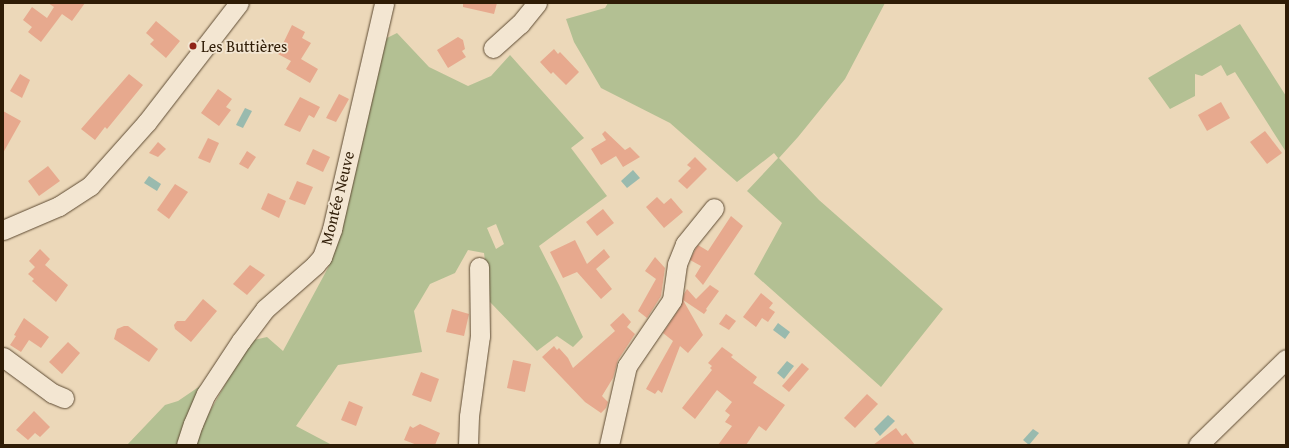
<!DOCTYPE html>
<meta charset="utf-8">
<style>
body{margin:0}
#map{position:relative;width:1289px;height:448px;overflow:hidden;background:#ecd8b9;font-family:"Gentium Book Plus",serif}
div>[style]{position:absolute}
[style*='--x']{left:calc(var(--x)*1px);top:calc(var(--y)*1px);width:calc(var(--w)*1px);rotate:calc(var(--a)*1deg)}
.green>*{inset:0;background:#b3c093}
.water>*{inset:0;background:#99baae}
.building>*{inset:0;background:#e7a98e}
.roads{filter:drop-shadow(0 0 1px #5e4b33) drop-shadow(0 0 1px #5e4b33)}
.minor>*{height:19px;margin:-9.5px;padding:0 9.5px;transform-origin:9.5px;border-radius:9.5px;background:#f3e6d2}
.dots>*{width:11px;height:11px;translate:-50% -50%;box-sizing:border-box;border:2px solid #f3e6d2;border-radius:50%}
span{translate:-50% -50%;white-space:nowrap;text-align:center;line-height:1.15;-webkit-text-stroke:3.5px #f3e6d2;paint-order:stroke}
.poi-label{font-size:16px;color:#2f1c06}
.left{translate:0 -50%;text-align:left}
.street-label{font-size:16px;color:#2f1c06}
.frame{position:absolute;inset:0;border:4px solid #2f1c06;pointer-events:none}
</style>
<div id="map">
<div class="green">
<div style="clip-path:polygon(608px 3px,885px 3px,845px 79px,798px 137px,779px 158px,819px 200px,943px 309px,881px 387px,754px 274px,782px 223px,747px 191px,778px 158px,774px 153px,737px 182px,670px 123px,601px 88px,574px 42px,566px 19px,605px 8px)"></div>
<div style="clip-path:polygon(1240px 24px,1286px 96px,1286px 152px,1235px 72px,1227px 76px,1221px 65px,1202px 76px,1195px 74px,1195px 96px,1170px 109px,1148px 78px)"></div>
<div style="clip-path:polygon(evenodd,397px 33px,429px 67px,468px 86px,491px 76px,510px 55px,584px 138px,571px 148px,607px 196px,539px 246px,559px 285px,583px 337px,573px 347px,557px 336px,537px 351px,490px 302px,484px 253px,468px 250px,455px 273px,430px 284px,414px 311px,422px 352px,338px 365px,296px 426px,332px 445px,195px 445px,198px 432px,250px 341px,267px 337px,283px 351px,329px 266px,381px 41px,397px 33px,496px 224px,504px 244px,496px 249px,487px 228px,496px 224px)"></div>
<div style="clip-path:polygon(206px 382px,181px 445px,127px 445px,165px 405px,178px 401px)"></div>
</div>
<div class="water">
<div style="clip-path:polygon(245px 108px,252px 111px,243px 128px,236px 125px)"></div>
<div style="clip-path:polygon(633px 170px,640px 178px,627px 188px,621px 181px)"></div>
<div style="clip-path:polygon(149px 176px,161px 184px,157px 191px,144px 183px)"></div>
<div style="clip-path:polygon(778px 323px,790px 332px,785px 339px,773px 330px)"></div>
<div style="clip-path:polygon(787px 361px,794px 366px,784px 379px,777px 373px)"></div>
<div style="clip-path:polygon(888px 415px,895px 421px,880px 436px,874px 429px)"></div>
<div style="clip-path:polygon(1033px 429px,1039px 433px,1029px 445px,1023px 440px)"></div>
</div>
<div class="building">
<div style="clip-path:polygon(48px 3px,85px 3px,72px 21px,62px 14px,41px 42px,28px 32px,32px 27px,23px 20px,32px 7px,47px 18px,54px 7px)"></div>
<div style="clip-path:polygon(463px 3px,497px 3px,494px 14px,463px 7px)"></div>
<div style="clip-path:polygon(156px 21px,180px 41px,166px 58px,150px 44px,154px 40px,146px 33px)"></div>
<div style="clip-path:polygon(292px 25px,305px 32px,302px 38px,311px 43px,301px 59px,318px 69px,310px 83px,286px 69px,291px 61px,278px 54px)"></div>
<div style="clip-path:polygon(458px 37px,463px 40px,465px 49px,462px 51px,466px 57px,448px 68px,437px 50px)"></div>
<div style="clip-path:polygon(554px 49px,558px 54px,560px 52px,579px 72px,566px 85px,553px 72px,551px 74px,540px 62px)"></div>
<div style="clip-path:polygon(20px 74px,30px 80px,22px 98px,10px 91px)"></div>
<div style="clip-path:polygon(129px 74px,143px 85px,107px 129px,105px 127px,95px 140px,81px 129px)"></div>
<div style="clip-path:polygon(218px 89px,232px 99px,226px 107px,231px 110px,219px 126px,201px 113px)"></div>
<div style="clip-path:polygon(339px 94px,349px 99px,336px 122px,326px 118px)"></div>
<div style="clip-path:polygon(300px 97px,320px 107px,314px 118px,309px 115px,300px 132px,284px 125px)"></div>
<div style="clip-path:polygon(1221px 102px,1230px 118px,1207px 131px,1198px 115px)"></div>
<div style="clip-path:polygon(3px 111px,21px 121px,3px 153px)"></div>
<div style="clip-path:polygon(605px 131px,625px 150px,630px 147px,640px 157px,623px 167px,616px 156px,601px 165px,591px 149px,606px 140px,602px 134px)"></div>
<div style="clip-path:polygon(1265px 131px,1282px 153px,1267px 164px,1250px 142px)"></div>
<div style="clip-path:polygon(208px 138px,219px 143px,210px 163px,198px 158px)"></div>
<div style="clip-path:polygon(158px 142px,166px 149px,158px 157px,149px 153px)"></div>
<div style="clip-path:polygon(313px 149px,330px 157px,323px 172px,306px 164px)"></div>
<div style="clip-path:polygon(247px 151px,256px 157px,248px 169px,239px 164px)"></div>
<div style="clip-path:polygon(695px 157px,707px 169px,687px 189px,678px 181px,691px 168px,687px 165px)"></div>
<div style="clip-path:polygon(48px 166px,60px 181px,39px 196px,28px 181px)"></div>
<div style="clip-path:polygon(297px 181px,313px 187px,305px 205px,289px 199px)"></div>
<div style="clip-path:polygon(175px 184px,188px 192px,169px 219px,157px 210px)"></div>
<div style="clip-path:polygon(268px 193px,286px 201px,279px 218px,261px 209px)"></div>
<div style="clip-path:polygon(657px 197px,664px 204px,671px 198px,683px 212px,664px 228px,646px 207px)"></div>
<div style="clip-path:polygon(603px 209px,614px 223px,597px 236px,586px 222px)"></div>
<div style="clip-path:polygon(731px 216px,743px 226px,703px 285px,695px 276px,701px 266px,690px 260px,695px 250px,698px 245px,708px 251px)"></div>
<div style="clip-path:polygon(575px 240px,587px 264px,604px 249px,610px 257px,596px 269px,612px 289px,601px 299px,577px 272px,563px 278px,550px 252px)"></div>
<div style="clip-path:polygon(40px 249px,50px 259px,45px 265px,68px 285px,56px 302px,32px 281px,34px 279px,28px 274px,35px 267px,29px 261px)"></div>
<div style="clip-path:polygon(655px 257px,665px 268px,661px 296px,647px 318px,638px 311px,656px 279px,645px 271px)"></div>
<div style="clip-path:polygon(250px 265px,265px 275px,247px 295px,233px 284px)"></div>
<div style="clip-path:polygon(710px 285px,719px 291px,706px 309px,707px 310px,704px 314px,683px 300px,703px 335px,688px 353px,680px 346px,662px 393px,658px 390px,655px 394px,646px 389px,673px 341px,663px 333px,681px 306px,684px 294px,687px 289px,696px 299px)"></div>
<div style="clip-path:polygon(761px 293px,773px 303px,769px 308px,775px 312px,768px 322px,762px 318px,756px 327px,743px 317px)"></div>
<div style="clip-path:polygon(203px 299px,217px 311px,191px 342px,175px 329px,174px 325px,177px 321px,185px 321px)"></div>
<div style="clip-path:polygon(452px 309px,469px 314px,464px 336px,446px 332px)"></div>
<div style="clip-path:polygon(623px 313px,631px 322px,627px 327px,635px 334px,618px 360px,613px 378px,602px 396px,608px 402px,606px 408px,601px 413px,585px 402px,542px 357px,554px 346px,557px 350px,559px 348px,568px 358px,573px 368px,615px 331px,610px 325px)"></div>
<div style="clip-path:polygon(726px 314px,736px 321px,729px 330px,719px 324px)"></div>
<div style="clip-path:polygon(24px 318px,49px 337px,41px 348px,29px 340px,21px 352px,10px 345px,16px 336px,14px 335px)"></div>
<div style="clip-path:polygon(124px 326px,128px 326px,158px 349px,149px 362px,114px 339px,117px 329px)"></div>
<div style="clip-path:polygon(68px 342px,80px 353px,62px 374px,49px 362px)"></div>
<div style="clip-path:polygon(722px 347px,733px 355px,731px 357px,757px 377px,753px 383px,785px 405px,766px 431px,759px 426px,746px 445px,718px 445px,732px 426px,725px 422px,730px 415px,725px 411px,732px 402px,717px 390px,695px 419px,682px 408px,712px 370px,710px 368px,712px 366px,708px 363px)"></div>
<div style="clip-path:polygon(513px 360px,531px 364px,525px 392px,507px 388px)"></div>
<div style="clip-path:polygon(802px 363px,809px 369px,789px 392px,782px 386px)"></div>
<div style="clip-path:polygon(421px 372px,439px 379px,431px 402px,412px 395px)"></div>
<div style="clip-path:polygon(867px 394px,878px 404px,855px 428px,844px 418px)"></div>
<div style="clip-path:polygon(349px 401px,363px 407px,356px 426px,341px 420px)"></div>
<div style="clip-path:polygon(34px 411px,50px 427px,40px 437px,35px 433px,28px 440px,16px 430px)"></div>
<div style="clip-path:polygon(420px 424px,440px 433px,435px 445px,417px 445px,404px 440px,410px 426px,413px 428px)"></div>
<div style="clip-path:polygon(896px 428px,902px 436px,906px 433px,915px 445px,873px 445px)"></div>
</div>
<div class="roads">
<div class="minor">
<div style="--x:493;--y:48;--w:36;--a:-42"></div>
<div style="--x:520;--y:24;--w:27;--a:-51"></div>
<div style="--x:3;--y:230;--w:61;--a:-23.2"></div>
<div style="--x:59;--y:206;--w:37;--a:-33"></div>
<div style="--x:90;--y:186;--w:86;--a:-48.3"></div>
<div style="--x:147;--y:122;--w:150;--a:-52.3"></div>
<div style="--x:3;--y:357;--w:61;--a:36.3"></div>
<div style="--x:52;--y:393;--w:13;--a:23"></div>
<div style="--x:186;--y:445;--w:22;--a:-72"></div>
<div style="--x:193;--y:424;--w:33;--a:-67"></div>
<div style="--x:206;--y:394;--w:64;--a:-56.6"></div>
<div style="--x:241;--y:341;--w:40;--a:-53"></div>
<div style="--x:265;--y:309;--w:67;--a:-41.3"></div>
<div style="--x:315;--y:265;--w:11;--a:-49"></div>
<div style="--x:322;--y:257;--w:30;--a:-70"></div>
<div style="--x:332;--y:229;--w:232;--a:-77"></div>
<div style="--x:468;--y:445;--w:29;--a:-88"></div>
<div style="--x:469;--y:416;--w:81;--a:-82.2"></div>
<div style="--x:480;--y:336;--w:69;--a:-90.8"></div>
<div style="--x:609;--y:445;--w:81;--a:-77.2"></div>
<div style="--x:627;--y:366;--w:80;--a:-55.7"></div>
<div style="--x:672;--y:300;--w:36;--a:-82"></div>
<div style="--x:677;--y:264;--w:22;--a:-68"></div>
<div style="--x:685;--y:244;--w:46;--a:-51.1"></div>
<div style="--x:1198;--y:445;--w:123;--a:-44.3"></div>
</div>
</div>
<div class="dots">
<div style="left:193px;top:46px;background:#8f2418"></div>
</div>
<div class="poi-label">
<span class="left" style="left:201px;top:46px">Les Buttières</span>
</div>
<div class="street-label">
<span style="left:337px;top:198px;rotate:-76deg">Montée Neuve</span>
</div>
<div class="frame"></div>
</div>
